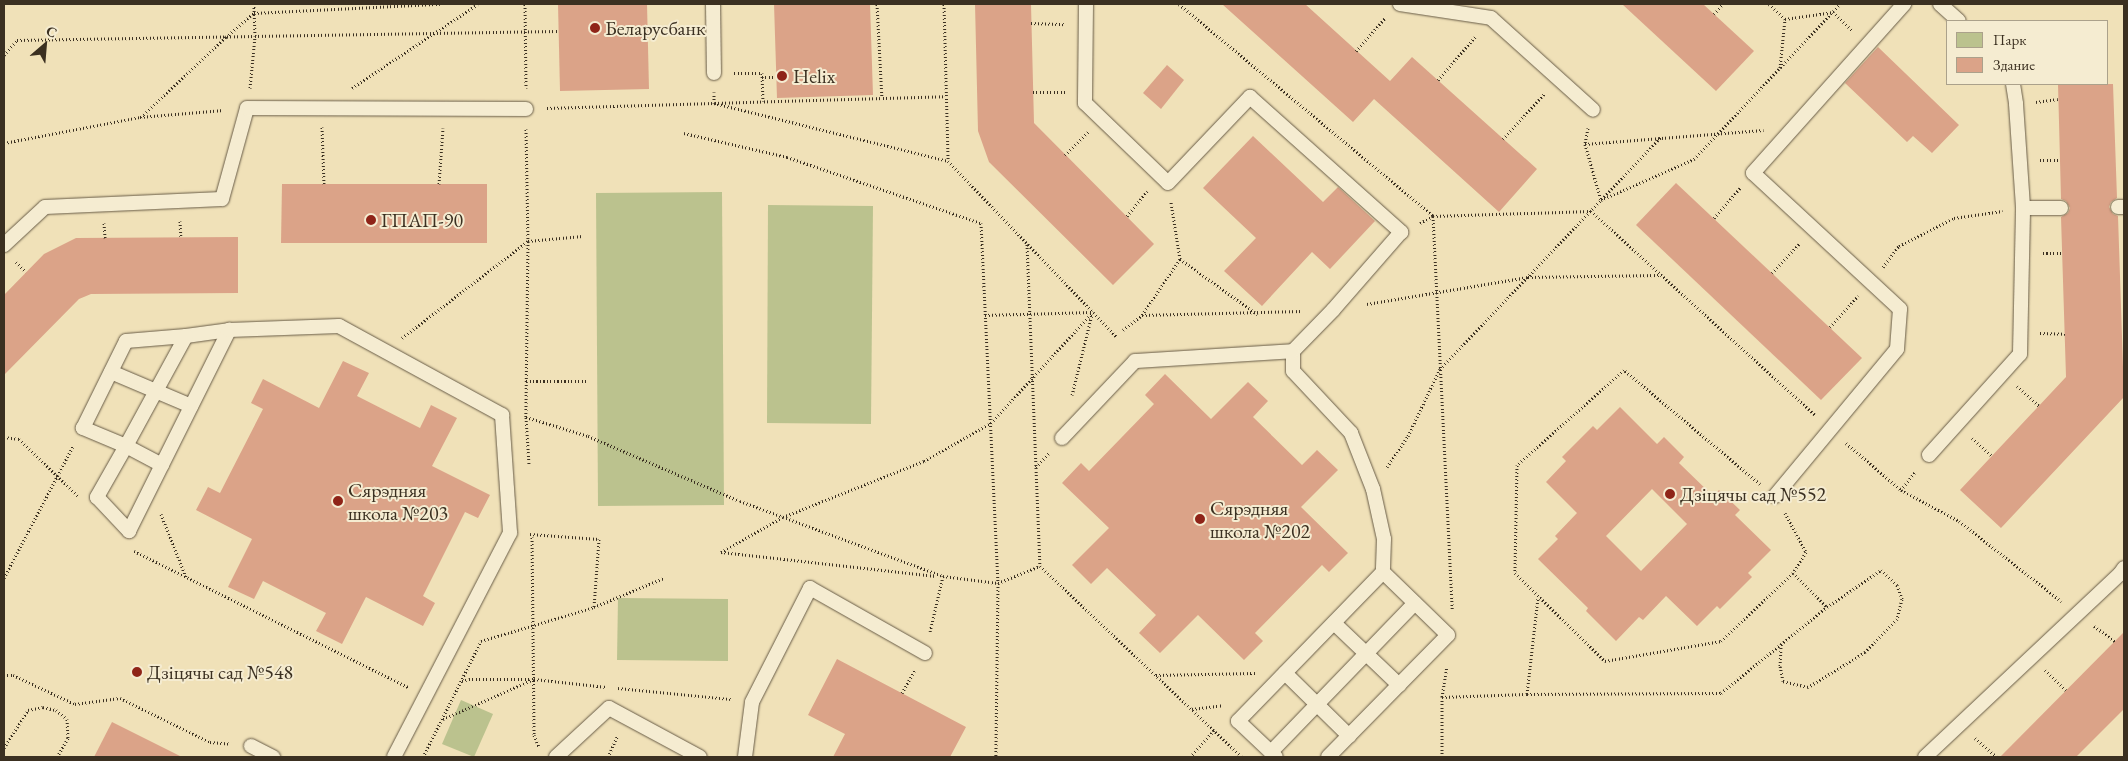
<!DOCTYPE html>
<meta charset="utf-8">
<style>
body{margin:0}
#map{position:relative;width:2128px;height:761px;overflow:hidden;background:#f0e1b8;font-family:"EB Garamond",serif}
div>[style]{position:absolute}
[style*='--x']{left:calc(var(--x)*1px);top:calc(var(--y)*1px);width:calc(var(--w)*1px);rotate:calc(var(--a)*1deg)}
.green>*{inset:0;background:#bbc28e}
.building>*{inset:0;background:#dba388}
.path>*{height:3px;margin-top:-1.5px;transform-origin:0;background:repeating-linear-gradient(90deg,#3b3021 0 1px,transparent 0 3.5px)}
.roads{filter:drop-shadow(0 0 1px #685c47) drop-shadow(0 0 1px #685c47)}
.service>*{height:14px;margin:-7px;padding:0 7px;transform-origin:7px;border-radius:7px;background:#f5ecd1}
.dots>*{width:14px;height:14px;translate:-50% -50%;box-sizing:border-box;border:2px solid #f5ecd1;border-radius:50%}
span{translate:-50% -50%;white-space:nowrap;text-align:center;line-height:1.15;-webkit-text-stroke:4px #f5ecd1;paint-order:stroke}
.poi-label{font-size:20px;color:#3b3021}
.left{translate:0 -50%;text-align:left}
.frame{position:absolute;inset:0;border:5px solid #3b3021;pointer-events:none}
.legend{position:absolute;left:1946px;top:20px;width:162px;height:65px;box-sizing:border-box;background:#f5ecd1;border:1px solid #aba18b;margin:0;padding:6px 9px;list-style:none;font-size:15px;color:#3b3021}
.legend li{display:flex;align-items:center;gap:10px;height:25px}
.legend b{width:25px;border:1px solid #aba18b}
.north{position:absolute;left:20px;top:20px;width:50px;height:50px;-webkit-text-stroke:4px #f5ecd1;paint-order:stroke;rotate:27deg;font-size:14px;font-weight:700;line-height:20px;text-align:center;color:#3b3021}
.north::after{content:'';display:block;margin:auto;width:18px;height:22px;background:#3b3021;clip-path:polygon(50% 0,100% 100%,50% 72%,0 100%)}
</style>
<div id="map">
<div class="green">
<div style="clip-path:polygon(722px 192px,724px 505px,598px 506px,596px 193px)"></div>
<div style="clip-path:polygon(768px 205px,873px 206px,871px 424px,767px 423px)"></div>
<div style="clip-path:polygon(618px 598px,728px 599px,728px 661px,617px 660px)"></div>
<div style="clip-path:polygon(461px 700px,493px 714px,474px 757px,442px 744px)"></div>
</div>
<div class="building">
<div style="clip-path:polygon(558px 4px,647px 4px,649px 89px,560px 91px)"></div>
<div style="clip-path:polygon(774px 4px,870px 4px,873px 95px,777px 98px)"></div>
<div style="clip-path:polygon(975px 4px,1031px 4px,1034px 123px,1154px 244px,1113px 285px,989px 162px,978px 131px)"></div>
<div style="clip-path:polygon(1222px 4px,1305px 4px,1390px 81px,1412px 57px,1537px 169px,1499px 212px,1374px 99px,1353px 122px)"></div>
<div style="clip-path:polygon(1622px 4px,1703px 4px,1754px 51px,1716px 91px)"></div>
<div style="clip-path:polygon(1878px 47px,1959px 125px,1932px 153px,1913px 136px,1907px 142px,1845px 83px)"></div>
<div style="clip-path:polygon(1167px 65px,1184px 80px,1161px 109px,1143px 93px)"></div>
<div style="clip-path:polygon(2058px 84px,2113px 84px,2117px 198px,2111px 202px,2109px 207px,2113px 214px,2118px 216px,2124px 397px,2001px 528px,1960px 490px,2066px 377px,2061px 217px,2068px 213px,2070px 208px,2066px 201px,2061px 199px)"></div>
<div style="clip-path:polygon(1253px 136px,1323px 202px,1338px 187px,1375px 221px,1330px 269px,1312px 252px,1262px 306px,1224px 271px,1256px 238px,1203px 188px)"></div>
<div style="clip-path:polygon(1676px 183px,1862px 358px,1821px 400px,1636px 225px)"></div>
<div style="clip-path:polygon(282px 184px,487px 184px,487px 243px,281px 243px)"></div>
<div style="clip-path:polygon(238px 237px,238px 293px,91px 294px,79px 299px,4px 375px,4px 295px,44px 254px,76px 238px)"></div>
<div style="clip-path:polygon(343px 361px,369px 373px,357px 396px,420px 428px,431px 405px,457px 418px,432px 466px,490px 495px,478px 518px,465px 512px,423px 596px,435px 603px,423px 626px,366px 597px,342px 644px,316px 631px,326px 613px,263px 581px,254px 599px,228px 587px,252px 539px,196px 510px,208px 487px,220px 493px,263px 409px,251px 403px,263px 379px,319px 408px)"></div>
<div style="clip-path:polygon(1165px 374px,1211px 419px,1248px 382px,1268px 401px,1253px 417px,1302px 465px,1317px 450px,1338px 470px,1301px 507px,1348px 553px,1329px 572px,1322px 565px,1255px 633px,1263px 641px,1244px 660px,1198px 615px,1160px 653px,1139px 633px,1156px 615px,1107px 568px,1091px 584px,1072px 565px,1109px 528px,1062px 483px,1081px 463px,1089px 471px,1154px 404px,1145px 395px)"></div>
<div style="clip-path:polygon(evenodd,1620px 407px,1657px 444px,1664px 437px,1684px 457px,1679px 463px,1713px 496px,1719px 490px,1740px 510px,1735px 515px,1771px 550px,1748px 573px,1752px 577px,1720px 609px,1717px 606px,1697px 626px,1666px 596px,1643px 620px,1639px 617px,1616px 641px,1586px 611px,1588px 608px,1538px 559px,1558px 539px,1555px 536px,1577px 513px,1546px 482px,1566px 461px,1562px 457px,1593px 426px,1597px 430px,1620px 407px,1652px 489px,1687px 524px,1641px 571px,1606px 536px,1652px 489px)"></div>
<div style="clip-path:polygon(2124px 632px,2124px 709px,2076px 757px,2000px 757px)"></div>
<div style="clip-path:polygon(837px 659px,966px 727px,950px 757px,833px 757px,845px 734px,808px 715px)"></div>
<div style="clip-path:polygon(112px 722px,182px 757px,94px 757px)"></div>
</div>
<div class="path">
<div style="--x:525;--y:4;--w:84;--a:89.3"></div>
<div style="--x:877;--y:4;--w:94;--a:87"></div>
<div style="--x:944;--y:4;--w:157;--a:88.5"></div>
<div style="--x:948;--y:161;--w:243;--a:46.2"></div>
<div style="--x:1179;--y:4;--w:331;--a:39.8"></div>
<div style="--x:1433;--y:216;--w:393;--a:87.2"></div>
<div style="--x:1769;--y:4;--w:22;--a:43"></div>
<div style="--x:1785;--y:19;--w:49;--a:-8.3"></div>
<div style="--x:1833;--y:12;--w:28;--a:44"></div>
<div style="--x:1714;--y:14;--w:13;--a:-48"></div>
<div style="--x:1031;--y:23;--w:35;--a:2"></div>
<div style="--x:1356;--y:51;--w:45;--a:-48.6"></div>
<div style="--x:4;--y:55;--w:20;--a:-49"></div>
<div style="--x:17;--y:40;--w:542;--a:-0.95"></div>
<div style="--x:1780;--y:68;--w:49;--a:-84.2"></div>
<div style="--x:734;--y:73;--w:28;--a:0"></div>
<div style="--x:762;--y:73;--w:28;--a:88"></div>
<div style="--x:762;--y:77;--w:14;--a:0"></div>
<div style="--x:1438;--y:80;--w:57;--a:-49.3"></div>
<div style="--x:250;--y:88;--w:52;--a:-84.5"></div>
<div style="--x:255;--y:36;--w:32;--a:-92"></div>
<div style="--x:352;--y:88;--w:151;--a:-33.7"></div>
<div style="--x:714;--y:92;--w:11;--a:90"></div>
<div style="--x:714;--y:103;--w:241;--a:13.9"></div>
<div style="--x:1033;--y:92;--w:32;--a:0"></div>
<div style="--x:2036;--y:102;--w:22;--a:-8"></div>
<div style="--x:547;--y:108;--w:399;--a:-1.7"></div>
<div style="--x:141;--y:117;--w:117;--a:-43.3"></div>
<div style="--x:226;--y:37;--w:37;--a:-41"></div>
<div style="--x:254;--y:13;--w:187;--a:-2.8"></div>
<div style="--x:322;--y:127;--w:57;--a:88"></div>
<div style="--x:1588;--y:128;--w:16;--a:101"></div>
<div style="--x:1585;--y:144;--w:58;--a:74.1"></div>
<div style="--x:1601;--y:200;--w:102;--a:-23.8"></div>
<div style="--x:1694;--y:159;--w:213;--a:-46.7"></div>
<div style="--x:526;--y:129;--w:112;--a:89"></div>
<div style="--x:528;--y:241;--w:176;--a:90.7"></div>
<div style="--x:526;--y:417;--w:48;--a:86.4"></div>
<div style="--x:684;--y:133;--w:106;--a:13.1"></div>
<div style="--x:787;--y:157;--w:205;--a:18.8"></div>
<div style="--x:981;--y:223;--w:360;--a:87.3"></div>
<div style="--x:998;--y:583;--w:174;--a:90.7"></div>
<div style="--x:1503;--y:139;--w:62;--a:-47.6"></div>
<div style="--x:4;--y:143;--w:138;--a:-10.8"></div>
<div style="--x:140;--y:117;--w:84;--a:-4.8"></div>
<div style="--x:1585;--y:144;--w:179;--a:-4.5"></div>
<div style="--x:1065;--y:155;--w:33;--a:-45"></div>
<div style="--x:2040;--y:160;--w:20;--a:0"></div>
<div style="--x:439;--y:184;--w:56;--a:-85.9"></div>
<div style="--x:1127;--y:216;--w:32;--a:-51"></div>
<div style="--x:1714;--y:218;--w:40;--a:-49"></div>
<div style="--x:180;--y:221;--w:17;--a:87"></div>
<div style="--x:104;--y:223;--w:15;--a:86"></div>
<div style="--x:1420;--y:223;--w:15;--a:-28"></div>
<div style="--x:1433;--y:216;--w:158;--a:-1.8"></div>
<div style="--x:1591;--y:211;--w:303;--a:42.3"></div>
<div style="--x:1027;--y:244;--w:322;--a:87.7"></div>
<div style="--x:1040;--y:566;--w:278;--a:43.4"></div>
<div style="--x:2043;--y:253;--w:19;--a:0"></div>
<div style="--x:1180;--y:259;--w:95;--a:35.5"></div>
<div style="--x:16;--y:262;--w:14;--a:45"></div>
<div style="--x:1883;--y:267;--w:26;--a:-53"></div>
<div style="--x:1899;--y:246;--w:62;--a:-27"></div>
<div style="--x:1954;--y:218;--w:49;--a:-8.3"></div>
<div style="--x:1772;--y:273;--w:40;--a:-47"></div>
<div style="--x:1367;--y:304;--w:163;--a:-9.5"></div>
<div style="--x:1528;--y:277;--w:132;--a:-0.9"></div>
<div style="--x:985;--y:315;--w:107;--a:-1.6"></div>
<div style="--x:1142;--y:315;--w:161;--a:-1.4"></div>
<div style="--x:1830;--y:327;--w:42;--a:-47.9"></div>
<div style="--x:1123;--y:330;--w:24;--a:-38"></div>
<div style="--x:1142;--y:315;--w:68;--a:-55.8"></div>
<div style="--x:1180;--y:259;--w:58;--a:-99"></div>
<div style="--x:2040;--y:333;--w:25;--a:2"></div>
<div style="--x:402;--y:338;--w:159;--a:-37.6"></div>
<div style="--x:528;--y:241;--w:55;--a:-5.2"></div>
<div style="--x:526;--y:381;--w:61;--a:0"></div>
<div style="--x:2017;--y:386;--w:30;--a:42"></div>
<div style="--x:1072;--y:395;--w:83;--a:-76.1"></div>
<div style="--x:526;--y:417;--w:65;--a:17"></div>
<div style="--x:588;--y:436;--w:165;--a:23.2"></div>
<div style="--x:740;--y:501;--w:216;--a:20.3"></div>
<div style="--x:943;--y:576;--w:57;--a:103.1"></div>
<div style="--x:4;--y:437;--w:15;--a:8"></div>
<div style="--x:19;--y:439;--w:82;--a:44"></div>
<div style="--x:1972;--y:438;--w:27;--a:42"></div>
<div style="--x:1846;--y:443;--w:72;--a:40.5"></div>
<div style="--x:1901;--y:490;--w:66;--a:28.1"></div>
<div style="--x:1959;--y:521;--w:130;--a:38.1"></div>
<div style="--x:1036;--y:467;--w:19;--a:-47"></div>
<div style="--x:1387;--y:467;--w:37;--a:-56"></div>
<div style="--x:1408;--y:436;--w:74;--a:-64.5"></div>
<div style="--x:1440;--y:369;--w:320;--a:-46.4"></div>
<div style="--x:1760;--y:484;--w:177;--a:-140"></div>
<div style="--x:1624;--y:370;--w:143;--a:138.4"></div>
<div style="--x:1517;--y:465;--w:108;--a:91.1"></div>
<div style="--x:1515;--y:573;--w:126;--a:44.4"></div>
<div style="--x:1605;--y:661;--w:118;--a:-9.8"></div>
<div style="--x:1721;--y:641;--w:99;--a:-43.4"></div>
<div style="--x:1901;--y:490;--w:24;--a:-52"></div>
<div style="--x:1785;--y:513;--w:44;--a:61.7"></div>
<div style="--x:1806;--y:552;--w:25;--a:122"></div>
<div style="--x:1793;--y:573;--w:48;--a:45"></div>
<div style="--x:161;--y:514;--w:68;--a:68.4"></div>
<div style="--x:530;--y:534;--w:69;--a:4.1"></div>
<div style="--x:599;--y:539;--w:68;--a:94.2"></div>
<div style="--x:532;--y:537;--w:198;--a:89.4"></div>
<div style="--x:534;--y:735;--w:13;--a:67"></div>
<div style="--x:134;--y:551;--w:306;--a:26.4"></div>
<div style="--x:721;--y:552;--w:71;--a:-29.4"></div>
<div style="--x:783;--y:517;--w:152;--a:-21.7"></div>
<div style="--x:924;--y:461;--w:77;--a:-29.6"></div>
<div style="--x:991;--y:423;--w:151;--a:-47.4"></div>
<div style="--x:721;--y:552;--w:216;--a:6.4"></div>
<div style="--x:943;--y:576;--w:55;--a:7.3"></div>
<div style="--x:998;--y:583;--w:45;--a:-22"></div>
<div style="--x:4;--y:578;--w:149;--a:-62.4"></div>
<div style="--x:2094;--y:626;--w:26;--a:36"></div>
<div style="--x:2045;--y:670;--w:29;--a:44"></div>
<div style="--x:4;--y:675;--w:9;--a:0"></div>
<div style="--x:13;--y:675;--w:68;--a:25.1"></div>
<div style="--x:75;--y:704;--w:45;--a:-7.6"></div>
<div style="--x:120;--y:698;--w:100;--a:26.1"></div>
<div style="--x:210;--y:742;--w:21;--a:5"></div>
<div style="--x:1156;--y:675;--w:99;--a:-1.2"></div>
<div style="--x:462;--y:681;--w:7;--a:-16"></div>
<div style="--x:469;--y:679;--w:61;--a:0"></div>
<div style="--x:618;--y:688;--w:114;--a:5.6"></div>
<div style="--x:902;--y:693;--w:26;--a:-61"></div>
<div style="--x:1527;--y:694;--w:98;--a:-83.5"></div>
<div style="--x:1442;--y:697;--w:85;--a:-2"></div>
<div style="--x:1527;--y:694;--w:194;--a:-0.3"></div>
<div style="--x:1721;--y:693;--w:136;--a:-39.1"></div>
<div style="--x:1827;--y:607;--w:65;--a:-34.4"></div>
<div style="--x:1881;--y:570;--w:22;--a:43"></div>
<div style="--x:1897;--y:585;--w:15;--a:70"></div>
<div style="--x:1902;--y:599;--w:21;--a:104"></div>
<div style="--x:1897;--y:619;--w:46;--a:134.1"></div>
<div style="--x:1865;--y:652;--w:67;--a:148.4"></div>
<div style="--x:1808;--y:687;--w:26;--a:-167"></div>
<div style="--x:1783;--y:681;--w:15;--a:-101"></div>
<div style="--x:1780;--y:666;--w:22;--a:-87"></div>
<div style="--x:1192;--y:709;--w:31;--a:-7"></div>
<div style="--x:443;--y:719;--w:99;--a:-23.7"></div>
<div style="--x:534;--y:679;--w:73;--a:6.3"></div>
<div style="--x:1975;--y:738;--w:29;--a:41"></div>
<div style="--x:4;--y:748;--w:45;--a:-57.7"></div>
<div style="--x:28;--y:710;--w:15;--a:-11"></div>
<div style="--x:43;--y:707;--w:13;--a:13"></div>
<div style="--x:56;--y:710;--w:14;--a:39"></div>
<div style="--x:67;--y:719;--w:19;--a:87"></div>
<div style="--x:68;--y:738;--w:22;--a:120"></div>
<div style="--x:423;--y:757;--w:130;--a:-63.4"></div>
<div style="--x:481;--y:641;--w:118;--a:-16.7"></div>
<div style="--x:594;--y:607;--w:76;--a:-22.5"></div>
<div style="--x:608;--y:757;--w:24;--a:-66"></div>
<div style="--x:1190;--y:757;--w:36;--a:-48"></div>
<div style="--x:1442;--y:757;--w:60;--a:-90"></div>
<div style="--x:1442;--y:697;--w:30;--a:-81"></div>
</div>
<div class="roads">
<div class="service">
<div style="--x:713;--y:4;--w:69;--a:89.2"></div>
<div style="--x:1086;--y:4;--w:99;--a:90.6"></div>
<div style="--x:1085;--y:103;--w:115;--a:43.9"></div>
<div style="--x:1168;--y:183;--w:119;--a:-46.4"></div>
<div style="--x:1250;--y:97;--w:203;--a:41.8"></div>
<div style="--x:1401;--y:232;--w:103;--a:131.1"></div>
<div style="--x:1333;--y:310;--w:57;--a:134.3"></div>
<div style="--x:1293;--y:351;--w:20;--a:90"></div>
<div style="--x:1293;--y:371;--w:85;--a:46.9"></div>
<div style="--x:1351;--y:433;--w:60;--a:68.6"></div>
<div style="--x:1373;--y:489;--w:51;--a:77.6"></div>
<div style="--x:1384;--y:539;--w:33;--a:92"></div>
<div style="--x:1383;--y:572;--w:208;--a:134.2"></div>
<div style="--x:1238;--y:721;--w:52;--a:43.5"></div>
<div style="--x:1400;--y:4;--w:92;--a:8.7"></div>
<div style="--x:1491;--y:18;--w:137;--a:42"></div>
<div style="--x:1940;--y:4;--w:25;--a:42"></div>
<div style="--x:2013;--y:84;--w:20;--a:81"></div>
<div style="--x:2016;--y:104;--w:104;--a:86.1"></div>
<div style="--x:2023;--y:208;--w:38;--a:0"></div>
<div style="--x:2118;--y:207;--w:6;--a:0"></div>
<div style="--x:4;--y:245;--w:56;--a:-42.8"></div>
<div style="--x:45;--y:207;--w:177;--a:-2.6"></div>
<div style="--x:222;--y:199;--w:94;--a:-74.6"></div>
<div style="--x:247;--y:108;--w:279;--a:0.2"></div>
<div style="--x:186;--y:336;--w:43;--a:-7.9"></div>
<div style="--x:111;--y:372;--w:87;--a:23"></div>
<div style="--x:1062;--y:438;--w:106;--a:-46.5"></div>
<div style="--x:1135;--y:361;--w:158;--a:-3.6"></div>
<div style="--x:1929;--y:455;--w:136;--a:-48"></div>
<div style="--x:2020;--y:354;--w:146;--a:-88.8"></div>
<div style="--x:162;--y:465;--w:41;--a:-152.2"></div>
<div style="--x:126;--y:446;--w:47;--a:-157.3"></div>
<div style="--x:83;--y:428;--w:97;--a:-63.7"></div>
<div style="--x:126;--y:341;--w:60;--a:-4.8"></div>
<div style="--x:186;--y:336;--w:125;--a:118.6"></div>
<div style="--x:126;--y:446;--w:59;--a:119.6"></div>
<div style="--x:97;--y:497;--w:47;--a:46.7"></div>
<div style="--x:129;--y:531;--w:225;--a:-63.5"></div>
<div style="--x:229;--y:330;--w:110;--a:-2.1"></div>
<div style="--x:339;--y:326;--w:186;--a:28.6"></div>
<div style="--x:502;--y:415;--w:118;--a:86.1"></div>
<div style="--x:510;--y:533;--w:252;--a:117.4"></div>
<div style="--x:1775;--y:496;--w:191;--a:-50.3"></div>
<div style="--x:1897;--y:349;--w:40;--a:-85.7"></div>
<div style="--x:1900;--y:309;--w:200;--a:-137.2"></div>
<div style="--x:1753;--y:173;--w:227;--a:-48.2"></div>
<div style="--x:1334;--y:623;--w:90;--a:43.6"></div>
<div style="--x:1285;--y:673;--w:90;--a:44.5"></div>
<div style="--x:251;--y:746;--w:25;--a:27"></div>
<div style="--x:1271;--y:752;--w:207;--a:-46"></div>
<div style="--x:556;--y:757;--w:72;--a:-42.8"></div>
<div style="--x:609;--y:708;--w:103;--a:28.3"></div>
<div style="--x:745;--y:757;--w:55;--a:-82.7"></div>
<div style="--x:752;--y:702;--w:128;--a:-63"></div>
<div style="--x:810;--y:588;--w:132;--a:29.5"></div>
<div style="--x:1328;--y:757;--w:171;--a:-45.5"></div>
<div style="--x:1448;--y:635;--w:91;--a:-135.9"></div>
<div style="--x:1925;--y:757;--w:267;--a:-43.2"></div>
<div style="--x:2120;--y:574;--w:7;--a:-56"></div>
</div>
</div>
<div class="dots">
<div style="left:595px;top:28px;background:#8f2418"></div>
<div style="left:782px;top:76px;background:#8f2418"></div>
<div style="left:371px;top:220px;background:#8f2418"></div>
<div style="left:1670px;top:494px;background:#8f2418"></div>
<div style="left:338px;top:501px;background:#8f2418"></div>
<div style="left:1200px;top:519px;background:#8f2418"></div>
<div style="left:137px;top:672px;background:#8f2418"></div>
</div>
<div class="poi-label">
<span class="left" style="left:605px;top:28px">Беларусбанк</span>
<span class="left" style="left:793px;top:76px">Helix</span>
<span class="left" style="left:381px;top:220px">ГПАП-90</span>
<span class="left" style="left:348px;top:502px">Сярэдняя<br>школа №203</span>
<span class="left" style="left:1680px;top:494px">Дзіцячы сад №552</span>
<span class="left" style="left:1210px;top:520px">Сярэдняя<br>школа №202</span>
<span class="left" style="left:147px;top:672px">Дзіцячы сад №548</span>
</div>
<div class="frame"></div>
<ul class="legend">
<li><b style="height:14px;background:#bbc28e"></b>Парк</li>
<li><b style="height:14px;background:#dba388"></b>Здание</li>
</ul>
<div class="north">С</div>
</div>
